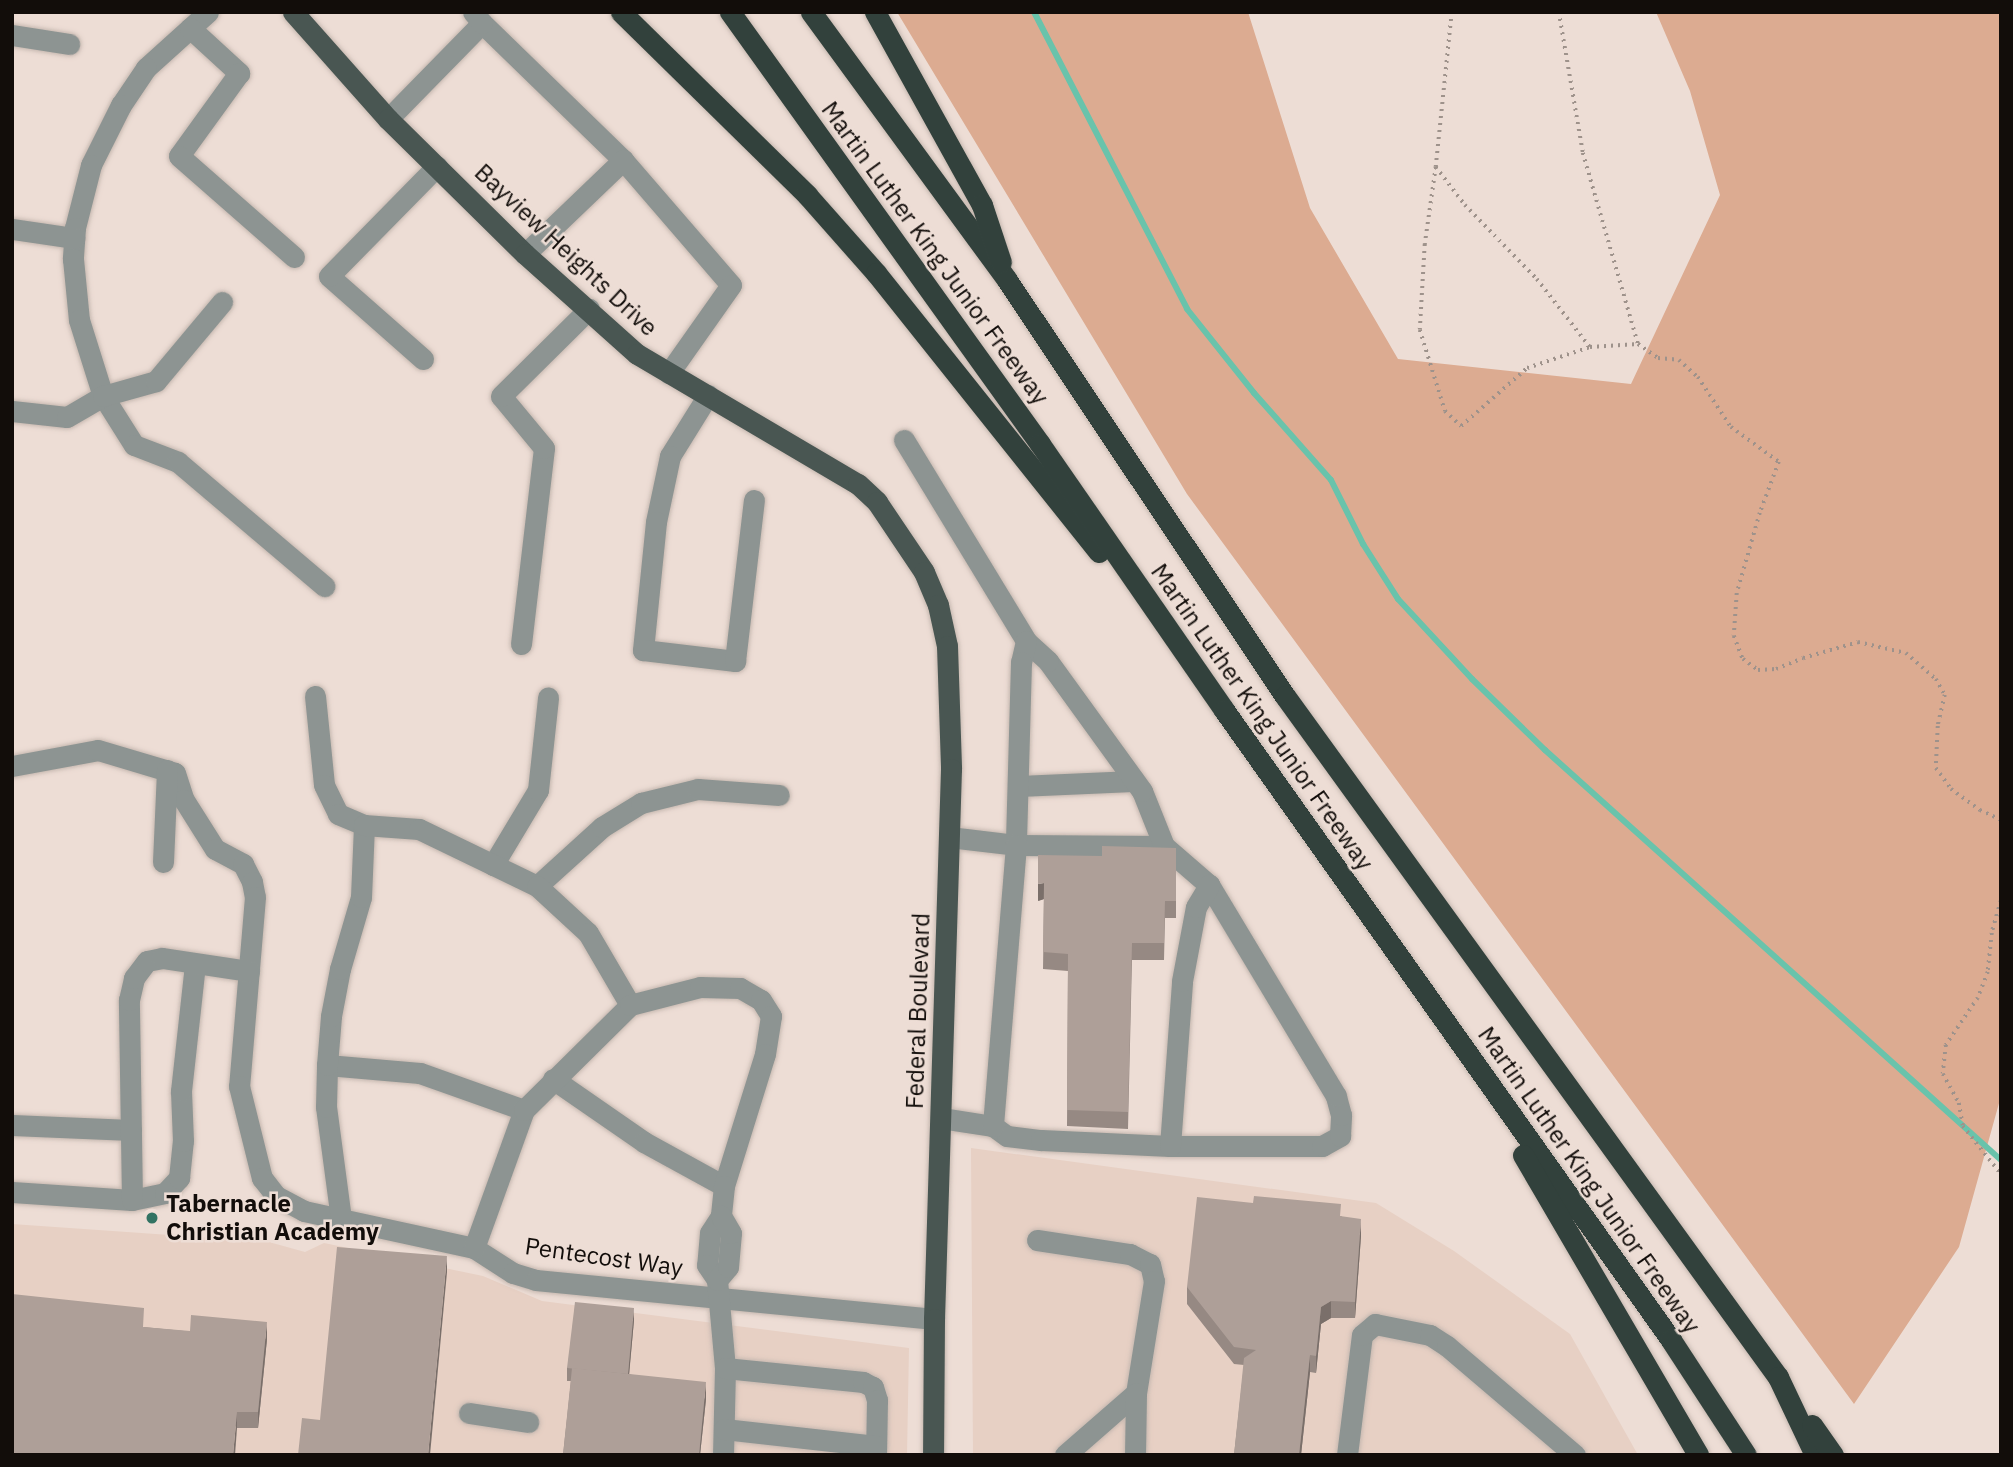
<!DOCTYPE html>
<style>
body{margin:0}
#map{position:relative;width:2013px;height:1467px;overflow:hidden;background:#edddd5;font-family:"IBM Plex Sans",sans-serif}
div>[style]{position:absolute}
[style*='--x']{left:calc(var(--x)*1px);top:calc(var(--y)*1px);width:calc(var(--w)*1px);rotate:calc(var(--a)*1deg)}
.built>*{inset:0;background:#e7d0c4}
.green>*{inset:0;background:#dcab91}
.stream>*{height:6px;margin:-3px;padding:0 3px;transform-origin:3px;border-radius:3px;background:#69c3ab}
.path>*{height:3.5px;margin-top:-1.75px;transform-origin:0;background:repeating-linear-gradient(90deg,#9e928b 0 2px,transparent 0 7px)}
.roads{filter:drop-shadow(0 0 2px #c6b8b0) drop-shadow(0 0 2px #c6b8b0)}
.minor>*{height:21px;margin:-10.5px;padding:0 10.5px;transform-origin:10.5px;border-radius:10.5px;background:#8d9492}
.major>*{height:21px;margin:-10.5px;padding:0 10.5px;transform-origin:10.5px;border-radius:10.5px;background:#495652}
.highway>*{height:21px;margin:-10.5px;padding:0 10.5px;transform-origin:10.5px;border-radius:10.5px;background:#32413c}
.wall>*{inset:0;background:#968983}
.shaded-wall>*{inset:0;background:#7a6f6a}
.building>*{inset:0;background:#ae9f98}
.dots>*{width:19px;height:19px;translate:-50% -50%;box-sizing:border-box;border:4px solid #edddd5;border-radius:50%}
span{translate:-50% -50%;white-space:nowrap;text-align:center;line-height:1.15;-webkit-text-stroke:5px #edddd5;paint-order:stroke}
.street-label{font-size:24px;color:#120d0a}
.poi-label{font-size:24px;color:#120d0a;font-weight:700}
.left{translate:0 -50%;text-align:left}
.frame{position:absolute;inset:0;border:14px solid #120d0a;pointer-events:none}
</style>
<div id="map">
<div class="built">
<div style="clip-path:polygon(971px 1148px,1376px 1203px,1454px 1251px,1570px 1334px,1638px 1455px,973px 1455px)"></div>
<div style="clip-path:polygon(12px 1224px,269px 1242px,305px 1252px,324px 1243px,483px 1276px,542px 1301px,909px 1348px,907px 1455px,12px 1455px)"></div>
</div>
<div class="green">
<div style="clip-path:polygon(897px 12px,1248px 12px,1310px 208px,1398px 359px,1631px 384px,1720px 195px,1690px 91px,1656px 12px,2001px 12px,2001px 1096px,1959px 1247px,1854px 1404px,1187px 494px)"></div>
</div>
<div class="stream">
<div style="--x:1034;--y:12;--w:334;--a:62.7"></div>
<div style="--x:1187;--y:309;--w:107;--a:51.4"></div>
<div style="--x:1254;--y:393;--w:116;--a:48.5"></div>
<div style="--x:1331;--y:480;--w:72;--a:63.4"></div>
<div style="--x:1363;--y:544;--w:65;--a:57.5"></div>
<div style="--x:1398;--y:599;--w:109;--a:47.2"></div>
<div style="--x:1472;--y:679;--w:102;--a:44.2"></div>
<div style="--x:1545;--y:750;--w:613;--a:41.96"></div>
</div>
<div class="path">
<div style="--x:1452;--y:12;--w:156;--a:95.9"></div>
<div style="--x:1436;--y:167;--w:48;--a:52.7"></div>
<div style="--x:1465;--y:205;--w:103;--a:45.8"></div>
<div style="--x:1537;--y:279;--w:86;--a:52.1"></div>
<div style="--x:1590;--y:347;--w:48;--a:-3.6"></div>
<div style="--x:1638;--y:344;--w:24;--a:35"></div>
<div style="--x:1658;--y:358;--w:21;--a:5"></div>
<div style="--x:1679;--y:360;--w:25;--a:42"></div>
<div style="--x:1698;--y:377;--w:60;--a:56.6"></div>
<div style="--x:1731;--y:427;--w:59;--a:36.1"></div>
<div style="--x:1779;--y:462;--w:54;--a:110.4"></div>
<div style="--x:1760;--y:513;--w:83;--a:106"></div>
<div style="--x:1737;--y:593;--w:43;--a:94"></div>
<div style="--x:1734;--y:636;--w:25;--a:69"></div>
<div style="--x:1743;--y:659;--w:19;--a:36"></div>
<div style="--x:1758;--y:670;--w:18;--a:-3"></div>
<div style="--x:1776;--y:669;--w:29;--a:-22"></div>
<div style="--x:1803;--y:658;--w:57;--a:-16.2"></div>
<div style="--x:1858;--y:642;--w:49;--a:12.9"></div>
<div style="--x:1906;--y:653;--w:40;--a:41"></div>
<div style="--x:1936;--y:679;--w:18;--a:61"></div>
<div style="--x:1945;--y:695;--w:32;--a:103"></div>
<div style="--x:1938;--y:726;--w:42;--a:92.7"></div>
<div style="--x:1936;--y:768;--w:26;--a:54"></div>
<div style="--x:1951;--y:789;--w:36;--a:36"></div>
<div style="--x:1980;--y:810;--w:23;--a:25"></div>
<div style="--x:1559;--y:12;--w:143;--a:80.3"></div>
<div style="--x:1583;--y:153;--w:199;--a:73.9"></div>
<div style="--x:1436;--y:167;--w:78;--a:98.1"></div>
<div style="--x:1425;--y:244;--w:86;--a:93.3"></div>
<div style="--x:1420;--y:330;--w:85;--a:72.8"></div>
<div style="--x:1445;--y:411;--w:22;--a:43"></div>
<div style="--x:1461;--y:426;--w:88;--a:-41.3"></div>
<div style="--x:1527;--y:368;--w:66;--a:-18.4"></div>
<div style="--x:2001;--y:901;--w:33;--a:106"></div>
<div style="--x:1992;--y:933;--w:39;--a:96"></div>
<div style="--x:1988;--y:972;--w:28;--a:111"></div>
<div style="--x:1978;--y:998;--w:57;--a:124.2"></div>
<div style="--x:1946;--y:1045;--w:29;--a:96"></div>
<div style="--x:1943;--y:1074;--w:33;--a:61"></div>
<div style="--x:1959;--y:1103;--w:23;--a:80"></div>
<div style="--x:1963;--y:1126;--w:61;--a:51.6"></div>
</div>
<div class="roads">
<div class="minor">
<div style="--x:208;--y:12;--w:84;--a:137.9"></div>
<div style="--x:146;--y:68;--w:45;--a:124"></div>
<div style="--x:121;--y:105;--w:67;--a:116.6"></div>
<div style="--x:91;--y:165;--w:65;--a:104.3"></div>
<div style="--x:75;--y:228;--w:31;--a:94"></div>
<div style="--x:73;--y:259;--w:61;--a:84.4"></div>
<div style="--x:79;--y:320;--w:80;--a:72.5"></div>
<div style="--x:103;--y:396;--w:58;--a:57.7"></div>
<div style="--x:134;--y:445;--w:47;--a:21.1"></div>
<div style="--x:178;--y:462;--w:192;--a:40.3"></div>
<div style="--x:482;--y:23;--w:197;--a:44.2"></div>
<div style="--x:623;--y:160;--w:165;--a:49.2"></div>
<div style="--x:731;--y:285;--w:108;--a:125.2"></div>
<div style="--x:190;--y:28;--w:67;--a:42.6"></div>
<div style="--x:239;--y:73;--w:102;--a:125.9"></div>
<div style="--x:179;--y:156;--w:153;--a:41.3"></div>
<div style="--x:12;--y:35;--w:58;--a:9"></div>
<div style="--x:388;--y:119;--w:134;--a:-45.6"></div>
<div style="--x:482;--y:23;--w:14;--a:-129"></div>
<div style="--x:12;--y:229;--w:63;--a:8.3"></div>
<div style="--x:525;--y:254;--w:136;--a:-43.8"></div>
<div style="--x:423;--y:359;--w:125;--a:-138.6"></div>
<div style="--x:329;--y:276;--w:154;--a:-45.5"></div>
<div style="--x:708;--y:395;--w:72;--a:121.9"></div>
<div style="--x:670;--y:456;--w:67;--a:102"></div>
<div style="--x:656;--y:522;--w:129;--a:95.8"></div>
<div style="--x:643;--y:650;--w:93;--a:6.8"></div>
<div style="--x:735;--y:661;--w:162;--a:-83.3"></div>
<div style="--x:12;--y:411;--w:55;--a:6.2"></div>
<div style="--x:67;--y:417;--w:42;--a:-30.3"></div>
<div style="--x:103;--y:396;--w:55;--a:-15.8"></div>
<div style="--x:156;--y:381;--w:103;--a:-50.1"></div>
<div style="--x:904;--y:440;--w:235;--a:58.7"></div>
<div style="--x:521;--y:644;--w:197;--a:-83.3"></div>
<div style="--x:544;--y:448;--w:67;--a:-129.6"></div>
<div style="--x:501;--y:396;--w:124;--a:-44.7"></div>
<div style="--x:315;--y:696;--w:89;--a:84.2"></div>
<div style="--x:324;--y:785;--w:32;--a:64"></div>
<div style="--x:338;--y:814;--w:28;--a:23"></div>
<div style="--x:12;--y:766;--w:87;--a:-10.5"></div>
<div style="--x:98;--y:750;--w:80;--a:16.6"></div>
<div style="--x:175;--y:773;--w:28;--a:72"></div>
<div style="--x:184;--y:800;--w:58;--a:57.7"></div>
<div style="--x:215;--y:849;--w:32;--a:28"></div>
<div style="--x:243;--y:864;--w:20;--a:63"></div>
<div style="--x:252;--y:882;--w:15;--a:79"></div>
<div style="--x:255;--y:897;--w:190;--a:94.8"></div>
<div style="--x:239;--y:1086;--w:95;--a:76"></div>
<div style="--x:262;--y:1178;--w:23;--a:52"></div>
<div style="--x:276;--y:1196;--w:32;--a:28"></div>
<div style="--x:304;--y:1211;--w:174;--a:12.3"></div>
<div style="--x:474;--y:1248;--w:46;--a:32.7"></div>
<div style="--x:513;--y:1273;--w:24;--a:17"></div>
<div style="--x:536;--y:1280;--w:400;--a:5.6"></div>
<div style="--x:1018;--y:786;--w:116;--a:-2.5"></div>
<div style="--x:949;--y:837;--w:67;--a:6.8"></div>
<div style="--x:1016;--y:845;--w:148;--a:0.4"></div>
<div style="--x:163;--y:862;--w:92;--a:-87.5"></div>
<div style="--x:493;--y:865;--w:87;--a:-59"></div>
<div style="--x:538;--y:790;--w:93;--a:-83.8"></div>
<div style="--x:537;--y:886;--w:88;--a:-42.2"></div>
<div style="--x:602;--y:827;--w:46;--a:-31.6"></div>
<div style="--x:641;--y:803;--w:59;--a:-13.8"></div>
<div style="--x:698;--y:789;--w:81;--a:4.2"></div>
<div style="--x:327;--y:1065;--w:93;--a:4.9"></div>
<div style="--x:420;--y:1073;--w:110;--a:19.6"></div>
<div style="--x:553;--y:1079;--w:111;--a:34.7"></div>
<div style="--x:644;--y:1142;--w:91;--a:28.8"></div>
<div style="--x:941;--y:1118;--w:53;--a:8.7"></div>
<div style="--x:993;--y:1126;--w:17;--a:36"></div>
<div style="--x:1007;--y:1136;--w:34;--a:7"></div>
<div style="--x:1041;--y:1140;--w:129;--a:2.7"></div>
<div style="--x:1170;--y:1146;--w:152;--a:0"></div>
<div style="--x:1322;--y:1146;--w:21;--a:-29"></div>
<div style="--x:1340;--y:1136;--w:21;--a:-87"></div>
<div style="--x:1341;--y:1115;--w:20;--a:-105"></div>
<div style="--x:1336;--y:1096;--w:246;--a:-121"></div>
<div style="--x:1209;--y:885;--w:60;--a:-139.1"></div>
<div style="--x:1164;--y:846;--w:59;--a:-111.8"></div>
<div style="--x:1142;--y:791;--w:160;--a:-125.9"></div>
<div style="--x:1048;--y:661;--w:30;--a:-138"></div>
<div style="--x:1026;--y:641;--w:22;--a:103"></div>
<div style="--x:1021;--y:662;--w:183;--a:91.6"></div>
<div style="--x:1016;--y:845;--w:282;--a:94.7"></div>
<div style="--x:12;--y:1125;--w:119;--a:2.4"></div>
<div style="--x:1170;--y:1146;--w:165;--a:-85.8"></div>
<div style="--x:1182;--y:981;--w:75;--a:-79.3"></div>
<div style="--x:1196;--y:907;--w:26;--a:-59"></div>
<div style="--x:12;--y:1192;--w:120;--a:3.8"></div>
<div style="--x:132;--y:1200;--w:34;--a:-12"></div>
<div style="--x:165;--y:1193;--w:21;--a:-47"></div>
<div style="--x:179;--y:1178;--w:37;--a:-84"></div>
<div style="--x:183;--y:1141;--w:50;--a:-92.3"></div>
<div style="--x:181;--y:1091;--w:128;--a:-83.7"></div>
<div style="--x:132;--y:1200;--w:200;--a:-90.9"></div>
<div style="--x:129;--y:1000;--w:23;--a:-77"></div>
<div style="--x:134;--y:978;--w:21;--a:-53"></div>
<div style="--x:147;--y:961;--w:15;--a:-11"></div>
<div style="--x:162;--y:958;--w:88;--a:8.5"></div>
<div style="--x:341;--y:1219;--w:113;--a:-97.6"></div>
<div style="--x:326;--y:1107;--w:42;--a:-88.6"></div>
<div style="--x:327;--y:1065;--w:49;--a:-85.3"></div>
<div style="--x:331;--y:1016;--w:48;--a:-79.2"></div>
<div style="--x:340;--y:969;--w:75;--a:-73.7"></div>
<div style="--x:361;--y:897;--w:72;--a:-87.6"></div>
<div style="--x:364;--y:825;--w:55;--a:4.2"></div>
<div style="--x:419;--y:829;--w:131;--a:25.8"></div>
<div style="--x:537;--y:886;--w:69;--a:42.7"></div>
<div style="--x:588;--y:933;--w:83;--a:59.7"></div>
<div style="--x:1037;--y:1240;--w:94;--a:8.6"></div>
<div style="--x:1130;--y:1254;--w:22;--a:27"></div>
<div style="--x:1150;--y:1264;--w:17;--a:77"></div>
<div style="--x:1154;--y:1281;--w:113;--a:99.1"></div>
<div style="--x:474;--y:1248;--w:147;--a:-70.1"></div>
<div style="--x:524;--y:1110;--w:149;--a:-44.7"></div>
<div style="--x:630;--y:1005;--w:72;--a:-14.4"></div>
<div style="--x:700;--y:987;--w:40;--a:1.4"></div>
<div style="--x:740;--y:988;--w:24;--a:30"></div>
<div style="--x:761;--y:1000;--w:19;--a:58"></div>
<div style="--x:771;--y:1016;--w:38;--a:99"></div>
<div style="--x:765;--y:1054;--w:138;--a:107.3"></div>
<div style="--x:724;--y:1186;--w:30;--a:96"></div>
<div style="--x:721;--y:1216;--w:20;--a:123"></div>
<div style="--x:710;--y:1233;--w:32;--a:95"></div>
<div style="--x:707;--y:1265;--w:18;--a:56"></div>
<div style="--x:717;--y:1280;--w:88;--a:84.8"></div>
<div style="--x:725;--y:1368;--w:87;--a:91.3"></div>
<div style="--x:717;--y:1280;--w:17;--a:-50"></div>
<div style="--x:728;--y:1267;--w:34;--a:-85"></div>
<div style="--x:731;--y:1233;--w:20;--a:-120"></div>
<div style="--x:725;--y:1368;--w:139;--a:5.8"></div>
<div style="--x:863;--y:1382;--w:11;--a:27"></div>
<div style="--x:873;--y:1387;--w:14;--a:73"></div>
<div style="--x:877;--y:1400;--w:55;--a:91"></div>
<div style="--x:469;--y:1413;--w:60;--a:8.7"></div>
<div style="--x:724;--y:1429;--w:153;--a:6.4"></div>
<div style="--x:1065;--y:1455;--w:94;--a:-41.1"></div>
<div style="--x:1136;--y:1393;--w:62;--a:90.9"></div>
<div style="--x:1347;--y:1455;--w:121;--a:-82.9"></div>
<div style="--x:1362;--y:1335;--w:17;--a:-40"></div>
<div style="--x:1375;--y:1324;--w:56;--a:11.3"></div>
<div style="--x:1430;--y:1335;--w:20;--a:33"></div>
<div style="--x:1447;--y:1346;--w:168;--a:40.4"></div>
</div>
<div class="major">
<div style="--x:293;--y:12;--w:143;--a:48.4"></div>
<div style="--x:388;--y:119;--w:192;--a:44.6"></div>
<div style="--x:525;--y:254;--w:150;--a:41.8"></div>
<div style="--x:637;--y:354;--w:256;--a:30.5"></div>
<div style="--x:858;--y:484;--w:26;--a:43"></div>
<div style="--x:877;--y:502;--w:84;--a:56.1"></div>
<div style="--x:924;--y:572;--w:36;--a:67"></div>
<div style="--x:938;--y:605;--w:42;--a:77.6"></div>
<div style="--x:947;--y:646;--w:123;--a:88.1"></div>
<div style="--x:951;--y:769;--w:550;--a:91.77"></div>
<div style="--x:934;--y:1319;--w:136;--a:90.4"></div>
</div>
<div class="highway">
<div style="--x:621;--y:12;--w:261;--a:44.5"></div>
<div style="--x:807;--y:195;--w:104;--a:48.5"></div>
<div style="--x:876;--y:273;--w:357;--a:51.4"></div>
<div style="--x:730;--y:12;--w:532;--a:54.34"></div>
<div style="--x:1040;--y:444;--w:323;--a:55.3"></div>
<div style="--x:1224;--y:710;--w:772;--a:54.64"></div>
<div style="--x:1671;--y:1340;--w:137;--a:56.9"></div>
<div style="--x:811;--y:12;--w:332;--a:53.8"></div>
<div style="--x:1007;--y:280;--w:500;--a:56.25"></div>
<div style="--x:1285;--y:696;--w:841;--a:54.1"></div>
<div style="--x:1778;--y:1377;--w:86;--a:64.6"></div>
<div style="--x:875;--y:12;--w:221;--a:61"></div>
<div style="--x:982;--y:205;--w:60;--a:71.6"></div>
<div style="--x:1523;--y:1155;--w:347;--a:59.7"></div>
<div style="--x:1812;--y:1425;--w:37;--a:55"></div>
</div>
</div>
<div class="wall">
<div style="clip-path:polygon(1176px 848px,1176px 918px,1165px 918px,1164px 960px,1132px 960px,1128px 1129px,1067px 1126px,1068px 971px,1043px 969px,1044px 899px,1038px 901px,1102px 856px)"></div>
<div style="clip-path:polygon(1341px 1216px,1361px 1236px,1355px 1318px,1331px 1318px,1321px 1324px,1316px 1373px,1310px 1372px,1301px 1455px,1234px 1455px,1244px 1365px,1234px 1364px,1187px 1304px,1187px 1287px)"></div>
<div style="clip-path:polygon(634px 1320px,629px 1374px,706px 1399px,700px 1455px,563px 1455px,571px 1381px,567px 1381px,567px 1368px)"></div>
<div style="clip-path:polygon(143px 1327px,267px 1339px,258px 1428px,237px 1428px)"></div>
</div>
<div class="shaded-wall">
<div style="clip-path:polygon(1044px 883px,1044px 899px,1038px 901px,1038px 884px)"></div>
<div style="clip-path:polygon(1361px 1219px,1361px 1236px,1355px 1318px,1355px 1302px)"></div>
<div style="clip-path:polygon(447px 1256px,447px 1272px,430px 1455px,428px 1455px)"></div>
<div style="clip-path:polygon(1331px 1301px,1331px 1318px,1321px 1324px,1316px 1373px,1316px 1356px,1321px 1307px)"></div>
<div style="clip-path:polygon(634px 1308px,634px 1320px,628px 1387px,628px 1374px)"></div>
<div style="clip-path:polygon(267px 1322px,267px 1339px,258px 1428px,258px 1412px)"></div>
<div style="clip-path:polygon(1310px 1355px,1310px 1372px,1301px 1455px,1299px 1455px)"></div>
<div style="clip-path:polygon(706px 1382px,706px 1399px,700px 1455px,699px 1455px)"></div>
<div style="clip-path:polygon(237px 1412px,237px 1428px,235px 1455px,233px 1455px)"></div>
</div>
<div class="building">
<div style="clip-path:polygon(1102px 846px,1176px 848px,1176px 901px,1165px 901px,1164px 943px,1132px 943px,1128px 1112px,1067px 1110px,1068px 954px,1043px 952px,1044px 883px,1038px 884px,1038px 855px,1102px 856px)"></div>
<div style="clip-path:polygon(1254px 1196px,1341px 1204px,1340px 1216px,1361px 1219px,1355px 1302px,1331px 1301px,1321px 1307px,1316px 1356px,1310px 1355px,1299px 1455px,1234px 1455px,1244px 1358px,1256px 1350px,1234px 1347px,1187px 1287px,1197px 1197px,1253px 1203px)"></div>
<div style="clip-path:polygon(337px 1247px,447px 1256px,428px 1455px,298px 1455px,302px 1418px,320px 1420px)"></div>
<div style="clip-path:polygon(12px 1294px,144px 1308px,143px 1327px,190px 1331px,191px 1315px,267px 1322px,258px 1412px,237px 1412px,233px 1455px,12px 1455px)"></div>
<div style="clip-path:polygon(575px 1302px,634px 1308px,628px 1374px,567px 1368px)"></div>
<div style="clip-path:polygon(572px 1368px,706px 1382px,699px 1455px,563px 1455px)"></div>
<div style="clip-path:polygon(734px 1453px,754px 1455px,734px 1455px)"></div>
</div>
<div class="dots">
<div style="left:152px;top:1218px;background:#327363"></div>
</div>
<div class="street-label">
<span style="left:566px;top:250px;rotate:43deg">Bayview Heights Drive</span>
<span style="left:935px;top:253px;rotate:54deg">Martin Luther King Junior Freeway</span>
<span style="left:1262px;top:717px;rotate:55deg">Martin Luther King Junior Freeway</span>
<span style="left:918px;top:1011px;rotate:-88deg">Federal Boulevard</span>
<span style="left:1589px;top:1180px;rotate:55deg">Martin Luther King Junior Freeway</span>
<span style="left:604px;top:1257px;rotate:8deg">Pentecost Way</span>
</div>
<div class="poi-label">
<span class="left" style="left:166px;top:1218px">Tabernacle<br>Christian Academy</span>
</div>
<div class="frame"></div>
</div>
